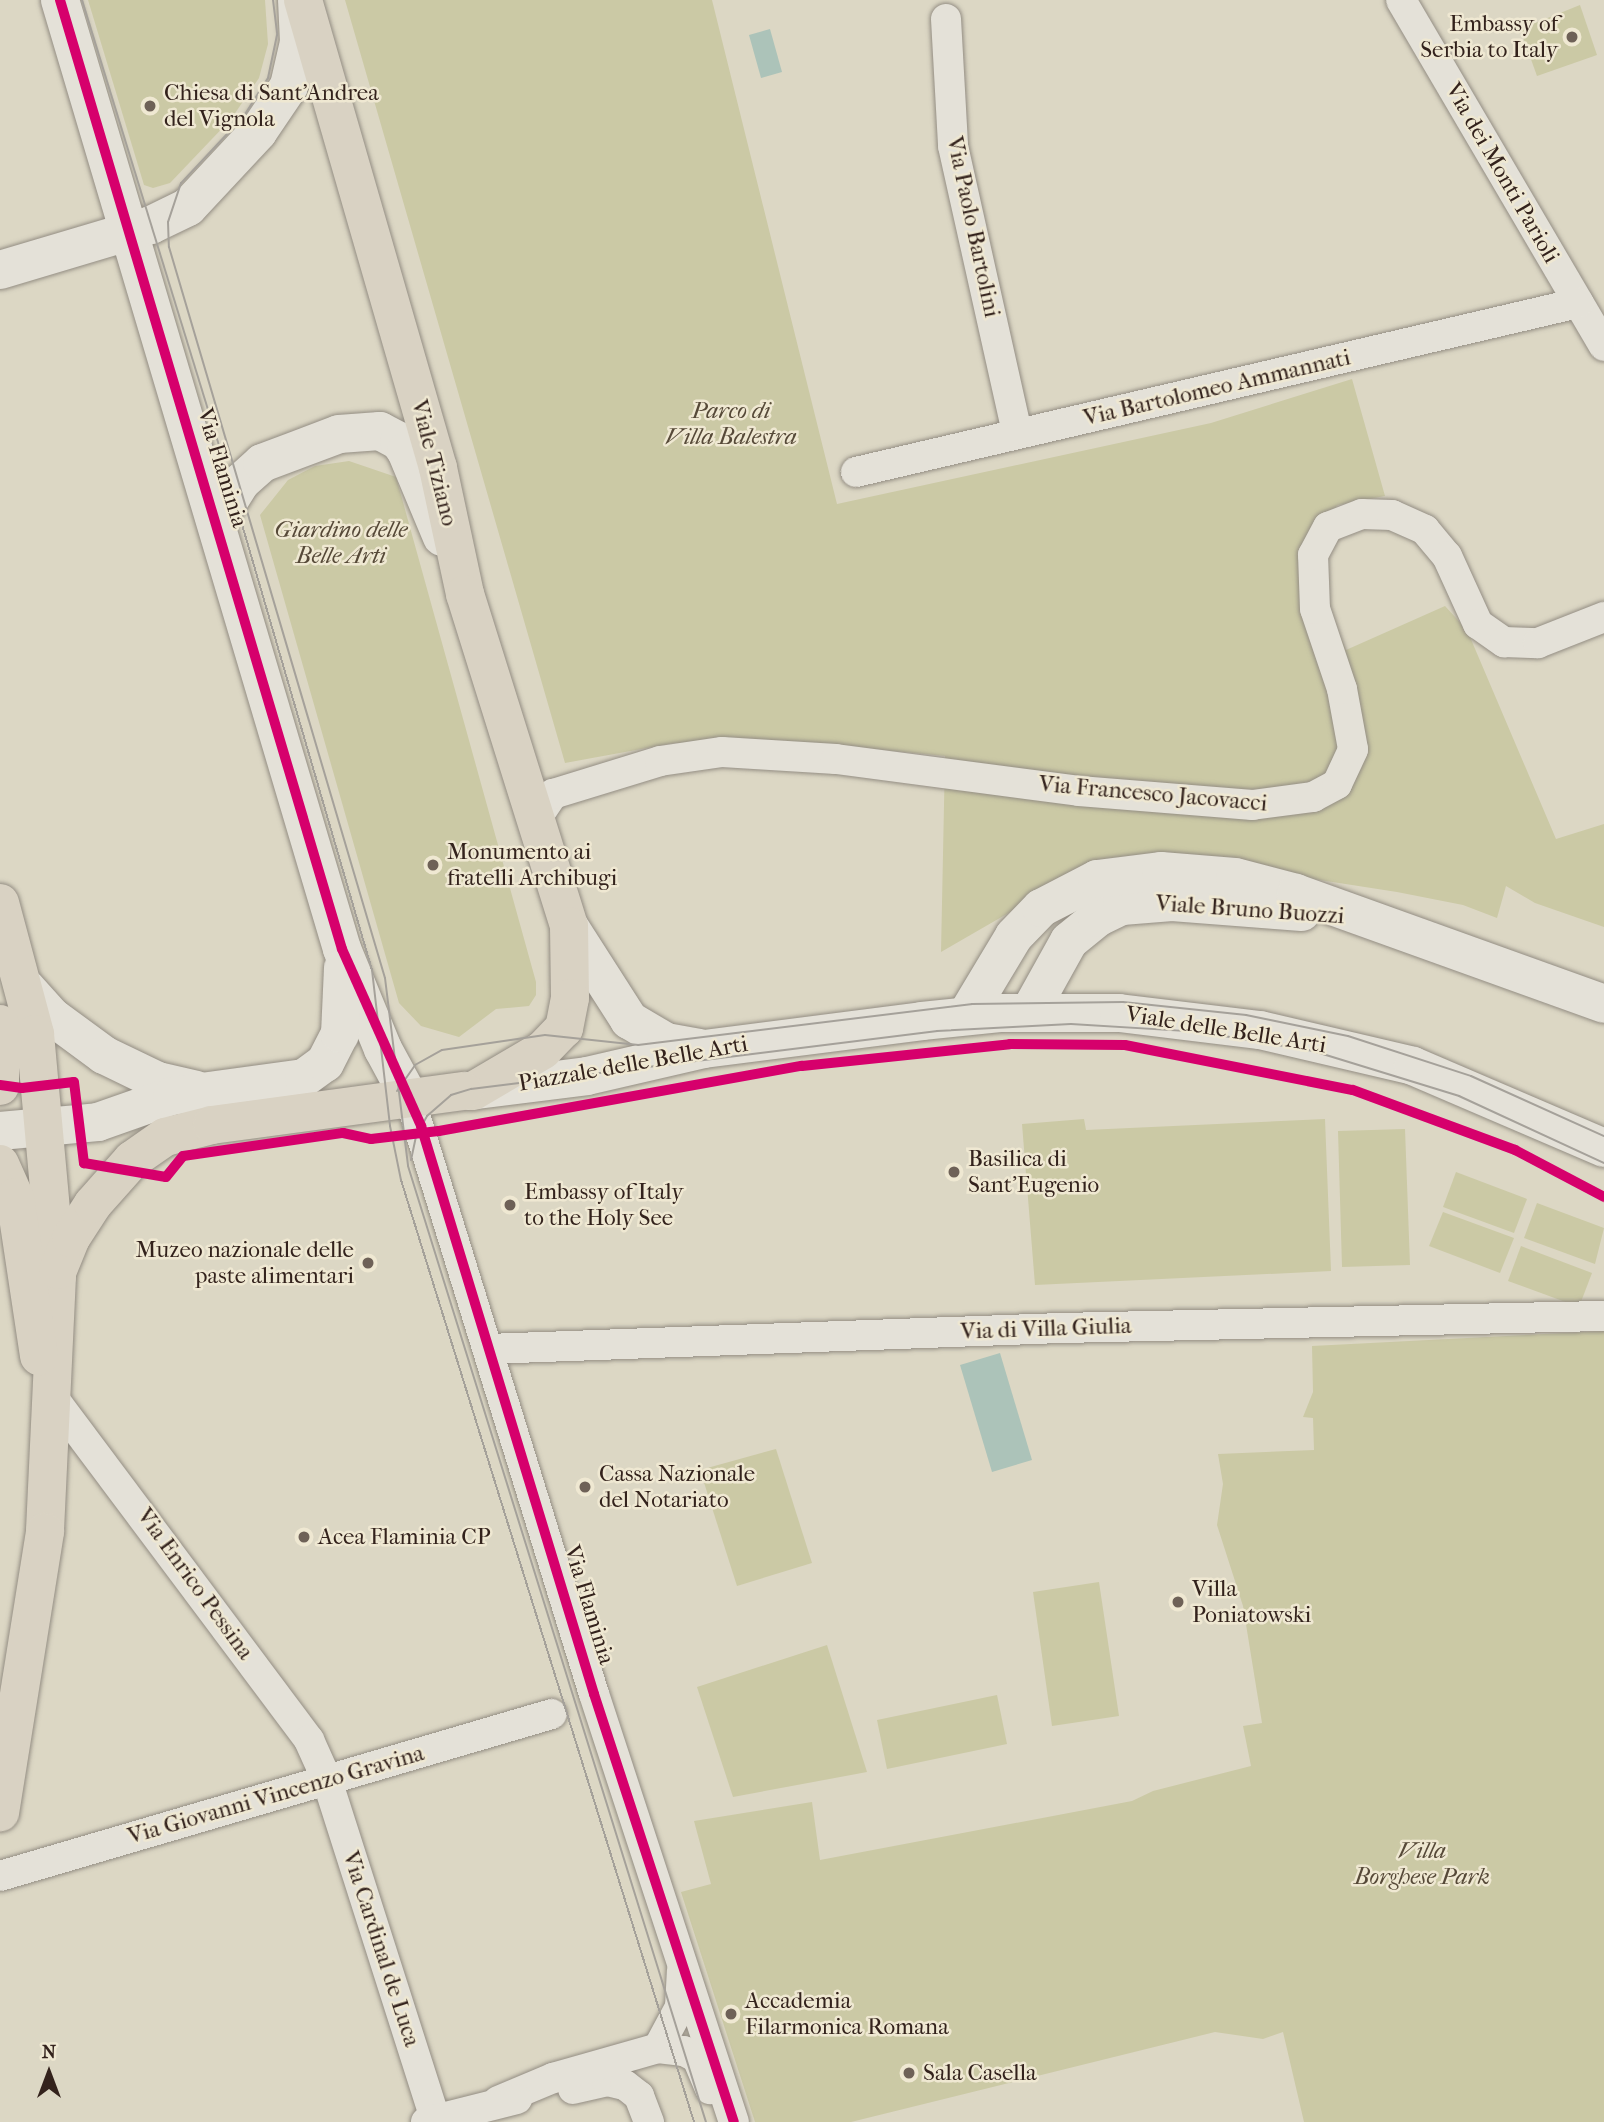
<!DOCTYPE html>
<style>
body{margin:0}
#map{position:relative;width:1604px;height:2122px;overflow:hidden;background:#dcd7c4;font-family:"IM FELL French Canon",serif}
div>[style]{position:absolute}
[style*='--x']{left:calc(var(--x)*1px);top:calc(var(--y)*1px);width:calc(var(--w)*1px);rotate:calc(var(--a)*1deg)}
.green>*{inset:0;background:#cbc9a5}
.water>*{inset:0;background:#acc3b9}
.roads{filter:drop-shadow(0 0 2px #938d83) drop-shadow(0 0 2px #938d83)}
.street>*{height:30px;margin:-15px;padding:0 15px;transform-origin:15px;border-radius:15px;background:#e4e1d8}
.secondary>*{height:38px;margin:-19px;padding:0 19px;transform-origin:19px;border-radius:19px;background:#e4e1d8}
.primary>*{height:38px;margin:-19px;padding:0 19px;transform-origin:19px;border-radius:19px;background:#d9d2c3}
.tram>*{height:2px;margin:-1px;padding:0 1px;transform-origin:1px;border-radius:1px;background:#a5a19a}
.cycleway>*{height:10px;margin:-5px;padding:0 5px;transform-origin:5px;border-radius:5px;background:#d6006c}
.dots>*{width:19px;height:19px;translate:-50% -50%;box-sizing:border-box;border:4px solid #efe8d2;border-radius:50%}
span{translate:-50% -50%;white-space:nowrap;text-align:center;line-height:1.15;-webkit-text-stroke:5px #efe8d2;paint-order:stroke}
.poi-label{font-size:23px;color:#33221c}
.right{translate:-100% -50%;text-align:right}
.left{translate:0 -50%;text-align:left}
.street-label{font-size:23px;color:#33221c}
.park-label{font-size:23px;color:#564938;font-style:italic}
.north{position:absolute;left:14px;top:2038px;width:70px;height:70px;-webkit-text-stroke:5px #efe8d2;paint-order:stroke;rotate:0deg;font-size:19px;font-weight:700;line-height:28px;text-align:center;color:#33221c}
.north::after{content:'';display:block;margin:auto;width:24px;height:32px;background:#33221c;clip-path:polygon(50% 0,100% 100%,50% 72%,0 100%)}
</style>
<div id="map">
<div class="green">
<div style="clip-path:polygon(88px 0,265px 0,268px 44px,259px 78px,231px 119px,170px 183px,153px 188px,144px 185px)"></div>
<div style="clip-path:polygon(345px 0,712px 0,837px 504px,1211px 423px,1352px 379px,1385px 496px,1338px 505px,1308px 536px,1317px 580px,1346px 650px,1445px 606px,1467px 630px,1556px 839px,1604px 824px,1604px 927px,1535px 903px,1506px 886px,1497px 918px,1463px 905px,1397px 892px,1186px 859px,1083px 870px,941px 952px,945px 756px,812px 743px,674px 743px,565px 763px)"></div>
<div style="clip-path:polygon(1580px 5px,1597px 55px,1537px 76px,1520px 29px)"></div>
<div style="clip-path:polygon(349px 461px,396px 477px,536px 982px,536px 995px,529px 1006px,496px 1009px,459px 1037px,421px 1026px,399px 1003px,260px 515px,288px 480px,315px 466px)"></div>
<div style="clip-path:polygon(1084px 1119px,1086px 1130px,1325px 1119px,1331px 1271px,1035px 1285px,1022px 1124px)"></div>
<div style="clip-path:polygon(1405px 1129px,1410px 1265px,1342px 1267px,1338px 1131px)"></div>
<div style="clip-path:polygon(1456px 1172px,1527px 1199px,1514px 1233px,1443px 1207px)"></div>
<div style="clip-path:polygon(1537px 1203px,1604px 1228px,1595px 1264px,1524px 1238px)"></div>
<div style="clip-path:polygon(1443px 1212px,1514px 1238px,1500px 1273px,1429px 1246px)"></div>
<div style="clip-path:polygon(1521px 1246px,1592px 1273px,1579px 1307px,1508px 1281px)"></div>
<div style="clip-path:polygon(1604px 1331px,1604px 2122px,1304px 2122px,1283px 2032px,1263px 2039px,1215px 2032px,851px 2122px,755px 2122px,681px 1892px,711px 1884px,694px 1821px,812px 1802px,820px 1860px,1132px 1801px,1153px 1791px,1251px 1766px,1243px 1726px,1262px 1723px,1243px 1606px,1217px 1525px,1223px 1484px,1218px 1454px,1314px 1450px,1313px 1418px,1303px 1417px,1313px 1392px,1312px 1346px)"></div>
<div style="clip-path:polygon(776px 1449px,812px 1563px,737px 1586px,700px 1470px)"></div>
<div style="clip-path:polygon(1099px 1582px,1119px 1716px,1052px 1726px,1033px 1592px)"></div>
<div style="clip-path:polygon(827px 1645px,867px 1772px,733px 1797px,697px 1687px)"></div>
<div style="clip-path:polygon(997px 1695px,1007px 1744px,887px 1769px,877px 1720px)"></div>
</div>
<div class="water">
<div style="clip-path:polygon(770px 29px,782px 72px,761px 78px,749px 35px)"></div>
<div style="clip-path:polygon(1000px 1353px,1032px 1460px,992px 1472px,960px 1365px)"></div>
</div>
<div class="roads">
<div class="street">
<div style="--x:1401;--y:0;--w:401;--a:59.6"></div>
<div style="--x:946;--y:19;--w:127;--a:86.8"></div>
<div style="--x:953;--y:146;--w:294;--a:77.4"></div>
<div style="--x:856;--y:472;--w:742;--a:-13.17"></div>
<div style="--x:534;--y:822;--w:34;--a:-56"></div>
<div style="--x:553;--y:794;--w:112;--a:-17.1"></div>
<div style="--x:660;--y:761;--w:63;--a:-8.3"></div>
<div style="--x:722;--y:752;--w:114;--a:3.5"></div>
<div style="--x:836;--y:759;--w:245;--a:7.5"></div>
<div style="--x:1079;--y:791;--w:174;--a:4.6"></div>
<div style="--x:1252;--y:805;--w:62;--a:-7.5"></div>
<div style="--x:1313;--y:797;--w:27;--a:-28"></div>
<div style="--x:1337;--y:784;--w:38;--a:-65"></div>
<div style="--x:1353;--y:749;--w:61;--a:-100.4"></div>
<div style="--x:1342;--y:689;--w:84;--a:-108.6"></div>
<div style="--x:1315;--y:609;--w:54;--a:-92.1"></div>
<div style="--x:1313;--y:555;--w:32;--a:-62"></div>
<div style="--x:1328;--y:527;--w:36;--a:-21"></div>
<div style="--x:1362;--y:514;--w:30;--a:2"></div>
<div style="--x:1392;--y:515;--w:36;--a:24"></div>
<div style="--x:1425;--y:530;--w:34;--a:50"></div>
<div style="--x:1447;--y:556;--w:75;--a:65.5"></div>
<div style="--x:1478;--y:624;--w:32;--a:35"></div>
<div style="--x:1504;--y:642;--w:34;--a:2"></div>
<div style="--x:1538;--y:643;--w:71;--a:-21.5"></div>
<div style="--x:410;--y:1099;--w:623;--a:72.82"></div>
<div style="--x:594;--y:1694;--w:450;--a:71.9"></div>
<div style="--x:488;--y:1349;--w:573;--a:-2.1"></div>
<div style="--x:1061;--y:1328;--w:543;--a:-1.27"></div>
<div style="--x:51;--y:1395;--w:431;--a:53.2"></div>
<div style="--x:309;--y:1740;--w:44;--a:65.8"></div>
<div style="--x:327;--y:1780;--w:356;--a:72.3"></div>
<div style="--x:0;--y:1876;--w:575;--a:-16.36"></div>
<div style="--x:658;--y:2048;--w:47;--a:-61.8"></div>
<div style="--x:680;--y:2007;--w:36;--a:-87"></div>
<div style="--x:573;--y:2089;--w:35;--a:-13"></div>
<div style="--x:607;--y:2081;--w:18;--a:13"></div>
<div style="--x:625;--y:2085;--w:18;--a:38"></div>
<div style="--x:639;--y:2096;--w:28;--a:69"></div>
<div style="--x:498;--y:2101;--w:60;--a:-22.7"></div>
<div style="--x:553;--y:2078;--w:109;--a:-15.9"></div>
<div style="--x:658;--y:2048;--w:26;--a:7"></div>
<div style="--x:684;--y:2051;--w:15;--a:28"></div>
<div style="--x:697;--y:2058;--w:34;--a:67"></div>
<div style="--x:426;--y:2122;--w:94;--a:-14.2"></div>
</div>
<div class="secondary">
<div style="--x:60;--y:0;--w:990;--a:73.45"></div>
<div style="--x:342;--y:949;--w:108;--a:67.7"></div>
<div style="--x:383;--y:1049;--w:57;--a:61.6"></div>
<div style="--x:0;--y:270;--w:158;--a:-16.6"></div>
<div style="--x:151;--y:225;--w:41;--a:-25.9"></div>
<div style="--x:188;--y:207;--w:103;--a:-47"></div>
<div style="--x:258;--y:132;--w:55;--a:-56"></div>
<div style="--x:289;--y:86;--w:45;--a:-77.2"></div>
<div style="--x:299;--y:42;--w:42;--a:-92.7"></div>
<div style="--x:217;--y:520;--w:45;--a:-57.7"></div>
<div style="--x:241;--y:482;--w:28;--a:-42"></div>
<div style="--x:262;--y:463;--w:82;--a:-20.6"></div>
<div style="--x:339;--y:434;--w:41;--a:-4.2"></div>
<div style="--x:380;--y:431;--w:21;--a:28"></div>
<div style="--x:399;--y:441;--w:12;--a:55"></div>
<div style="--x:406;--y:451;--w:93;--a:67.3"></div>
<div style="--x:569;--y:926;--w:112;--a:57.4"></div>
<div style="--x:629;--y:1020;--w:43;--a:30.7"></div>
<div style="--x:666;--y:1042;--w:34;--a:10"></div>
<div style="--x:26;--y:988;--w:38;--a:48"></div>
<div style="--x:51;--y:1016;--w:66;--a:36.3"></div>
<div style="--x:104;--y:1055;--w:60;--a:25.7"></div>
<div style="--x:158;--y:1081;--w:39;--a:13"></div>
<div style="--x:1029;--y:1013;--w:82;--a:-60.9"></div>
<div style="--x:1069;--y:941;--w:36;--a:-39"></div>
<div style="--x:1097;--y:918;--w:28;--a:-26"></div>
<div style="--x:1122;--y:906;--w:50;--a:-4.6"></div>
<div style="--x:1172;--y:902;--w:130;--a:4.4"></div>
<div style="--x:966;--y:1016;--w:93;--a:-59"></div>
<div style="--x:1014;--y:936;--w:39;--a:-46"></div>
<div style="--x:1041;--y:908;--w:63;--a:-27.4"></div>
<div style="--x:1097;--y:879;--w:64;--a:-7.1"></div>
<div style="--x:1161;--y:871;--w:74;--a:4.6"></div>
<div style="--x:1235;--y:877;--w:63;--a:14.7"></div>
<div style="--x:1296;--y:893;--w:327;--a:19.8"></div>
<div style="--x:469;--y:1091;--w:119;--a:-7.2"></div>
<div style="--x:587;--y:1076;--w:120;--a:-13"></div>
<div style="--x:704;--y:1049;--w:220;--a:-7.3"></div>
<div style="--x:922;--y:1021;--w:78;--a:-5.9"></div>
<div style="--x:1000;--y:1013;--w:119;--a:0"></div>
<div style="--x:1119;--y:1013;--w:142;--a:6.9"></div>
<div style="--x:1260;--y:1030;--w:157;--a:13.2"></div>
<div style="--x:1413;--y:1066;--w:208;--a:23.2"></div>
<div style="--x:0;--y:1131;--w:98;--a:-5.2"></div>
<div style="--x:98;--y:1122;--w:78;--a:-19.4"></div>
<div style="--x:172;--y:1096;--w:133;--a:-7.8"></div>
<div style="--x:304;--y:1078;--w:26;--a:-36"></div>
<div style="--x:325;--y:1063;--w:33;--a:-63"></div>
<div style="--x:340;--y:1034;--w:66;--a:-87.4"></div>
</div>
<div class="primary">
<div style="--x:303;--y:0;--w:487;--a:73.9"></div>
<div style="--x:438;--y:468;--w:129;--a:77.9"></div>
<div style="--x:465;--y:594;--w:348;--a:72.6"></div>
<div style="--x:569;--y:926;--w:72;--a:89.2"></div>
<div style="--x:570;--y:998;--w:31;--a:101"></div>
<div style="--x:564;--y:1028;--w:30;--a:134"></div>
<div style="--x:543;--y:1050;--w:81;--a:149.6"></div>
<div style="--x:0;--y:903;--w:136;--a:75"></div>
<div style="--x:35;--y:1034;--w:243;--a:84.8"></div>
<div style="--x:57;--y:1276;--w:256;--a:92.7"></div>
<div style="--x:45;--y:1532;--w:284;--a:99.1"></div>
<div style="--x:0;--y:1024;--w:62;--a:90"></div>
<div style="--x:0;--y:1164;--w:36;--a:66"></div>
<div style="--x:15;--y:1197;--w:161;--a:81.4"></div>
<div style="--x:58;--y:1270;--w:35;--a:-68"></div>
<div style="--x:71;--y:1238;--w:40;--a:-57.1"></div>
<div style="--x:93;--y:1204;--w:59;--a:-48.4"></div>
<div style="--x:132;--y:1160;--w:40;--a:-34.9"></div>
<div style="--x:165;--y:1137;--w:49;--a:-14.3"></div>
<div style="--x:212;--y:1125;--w:254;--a:-7.7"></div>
</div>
</div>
<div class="tram">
<div style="--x:82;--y:0;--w:470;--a:72.9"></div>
<div style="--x:220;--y:449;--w:543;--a:73.74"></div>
<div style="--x:372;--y:970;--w:157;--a:83.4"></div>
<div style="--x:390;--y:1126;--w:55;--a:78.5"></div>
<div style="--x:401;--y:1180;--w:987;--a:72.72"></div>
<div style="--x:273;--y:0;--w:35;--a:83"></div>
<div style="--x:277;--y:35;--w:44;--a:101.8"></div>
<div style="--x:268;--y:78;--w:45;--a:122.3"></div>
<div style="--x:244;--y:116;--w:92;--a:133.2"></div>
<div style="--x:181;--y:183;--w:41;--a:108.4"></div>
<div style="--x:168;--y:222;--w:25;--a:88"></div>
<div style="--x:169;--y:247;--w:762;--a:73.54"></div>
<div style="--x:385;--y:978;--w:189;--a:83"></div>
<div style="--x:408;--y:1166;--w:1001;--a:72.69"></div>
<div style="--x:397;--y:1091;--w:32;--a:-55"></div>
<div style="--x:415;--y:1065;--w:31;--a:-29"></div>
<div style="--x:442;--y:1050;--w:104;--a:-8.3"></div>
<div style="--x:545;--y:1035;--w:94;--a:6.1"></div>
<div style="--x:638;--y:1045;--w:337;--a:-7"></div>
<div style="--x:972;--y:1004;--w:151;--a:-0.8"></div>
<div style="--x:1123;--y:1002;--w:124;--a:6"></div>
<div style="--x:1246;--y:1015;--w:104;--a:11.6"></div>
<div style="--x:1348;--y:1036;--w:129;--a:18"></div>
<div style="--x:1471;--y:1076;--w:146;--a:24.3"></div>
<div style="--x:411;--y:1160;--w:25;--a:-78"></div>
<div style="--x:416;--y:1136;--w:23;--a:-61"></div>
<div style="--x:427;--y:1116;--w:32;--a:-41"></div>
<div style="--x:451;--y:1095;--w:21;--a:-17"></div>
<div style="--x:471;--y:1089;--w:470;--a:-7.1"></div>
<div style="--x:937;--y:1031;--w:134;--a:-3"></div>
<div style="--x:1071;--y:1024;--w:129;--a:3.5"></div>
<div style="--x:1200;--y:1032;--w:115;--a:9.5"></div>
<div style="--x:1313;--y:1051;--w:153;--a:17.1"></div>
<div style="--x:1459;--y:1096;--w:160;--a:24.8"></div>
</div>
<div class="cycleway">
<div style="--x:60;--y:0;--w:990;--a:73.45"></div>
<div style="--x:342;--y:949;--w:194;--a:65.9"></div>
<div style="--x:421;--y:1126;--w:594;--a:73.06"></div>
<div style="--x:594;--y:1694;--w:450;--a:71.9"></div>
<div style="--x:0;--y:1085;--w:22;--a:8"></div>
<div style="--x:22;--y:1088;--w:52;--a:-6.6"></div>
<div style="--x:74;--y:1082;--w:82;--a:83"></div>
<div style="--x:84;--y:1163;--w:83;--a:9.7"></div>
<div style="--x:166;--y:1177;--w:27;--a:-51"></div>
<div style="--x:183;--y:1156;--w:162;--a:-8.2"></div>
<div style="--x:343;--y:1133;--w:29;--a:12"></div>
<div style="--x:371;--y:1139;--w:68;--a:-6.7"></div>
<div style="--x:439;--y:1131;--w:369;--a:-10.2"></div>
<div style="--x:802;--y:1066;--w:209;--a:-6"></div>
<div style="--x:1010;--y:1044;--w:115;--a:0.5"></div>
<div style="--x:1125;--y:1045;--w:232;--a:11.2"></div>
<div style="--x:1353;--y:1090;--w:173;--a:20.3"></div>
<div style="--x:1515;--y:1150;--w:101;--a:27.8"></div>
</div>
<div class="dots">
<div style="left:1572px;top:37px;background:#6e6157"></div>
<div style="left:150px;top:106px;background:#6e6157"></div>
<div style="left:433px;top:865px;background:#6e6157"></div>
<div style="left:954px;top:1172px;background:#6e6157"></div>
<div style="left:510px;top:1205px;background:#6e6157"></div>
<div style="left:368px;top:1263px;background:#6e6157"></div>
<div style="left:585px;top:1487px;background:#6e6157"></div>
<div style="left:304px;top:1537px;background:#6e6157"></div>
<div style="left:1178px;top:1602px;background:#6e6157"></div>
<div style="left:731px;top:2014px;background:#6e6157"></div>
<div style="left:909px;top:2073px;background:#6e6157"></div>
</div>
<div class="poi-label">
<span class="right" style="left:1558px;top:37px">Embassy of<br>Serbia to Italy</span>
<span class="left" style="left:164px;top:106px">Chiesa di Sant'Andrea<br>del Vignola</span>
<span class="left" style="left:447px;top:865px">Monumento ai<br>fratelli Archibugi</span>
<span class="left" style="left:968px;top:1172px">Basilica di<br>Sant'Eugenio</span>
<span class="left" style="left:524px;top:1205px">Embassy of Italy<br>to the Holy See</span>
<span class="right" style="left:354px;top:1263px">Muzeo nazionale delle<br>paste alimentari</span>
<span class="left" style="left:599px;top:1487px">Cassa Nazionale<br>del Notariato</span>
<span class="left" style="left:318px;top:1537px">Acea Flaminia CP</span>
<span class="left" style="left:1192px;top:1602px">Villa<br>Poniatowski</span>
<span class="left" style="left:745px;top:2014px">Accademia<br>Filarmonica Romana</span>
<span class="left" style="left:923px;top:2073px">Sala Casella</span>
</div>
<div class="street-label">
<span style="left:1502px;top:173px;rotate:60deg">Via dei Monti Parioli</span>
<span style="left:973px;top:227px;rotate:78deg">Via Paolo Bartolini</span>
<span style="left:1217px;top:388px;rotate:-13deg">Via Bartolomeo Ammannati</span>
<span style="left:434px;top:463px;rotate:76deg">Viale Tiziano</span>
<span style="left:222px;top:468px;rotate:73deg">Via Flaminia</span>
<span style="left:1153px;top:794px;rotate:5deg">Via Francesco Jacovacci</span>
<span style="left:1250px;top:910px;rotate:4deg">Viale Bruno Buozzi</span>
<span style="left:1226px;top:1030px;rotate:9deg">Viale delle Belle Arti</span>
<span style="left:633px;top:1064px;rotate:-10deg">Piazzale delle Belle Arti</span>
<span style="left:1046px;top:1329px;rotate:-2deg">Via di Villa Giulia</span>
<span style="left:195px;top:1584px;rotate:54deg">Via Enrico Pessina</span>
<span style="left:589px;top:1605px;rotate:73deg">Via Flaminia</span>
<span style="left:276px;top:1795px;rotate:-16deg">Via Giovanni Vincenzo Gravina</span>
<span style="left:381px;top:1949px;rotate:72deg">Via Cardinal de Luca</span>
</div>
<div class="park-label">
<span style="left:731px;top:424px">Parco di<br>Villa Balestra</span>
<span style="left:341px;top:543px">Giardino delle<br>Belle Arti</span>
<span style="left:1422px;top:1864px">Villa<br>Borghese Park</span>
</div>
<div class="north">N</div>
</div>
